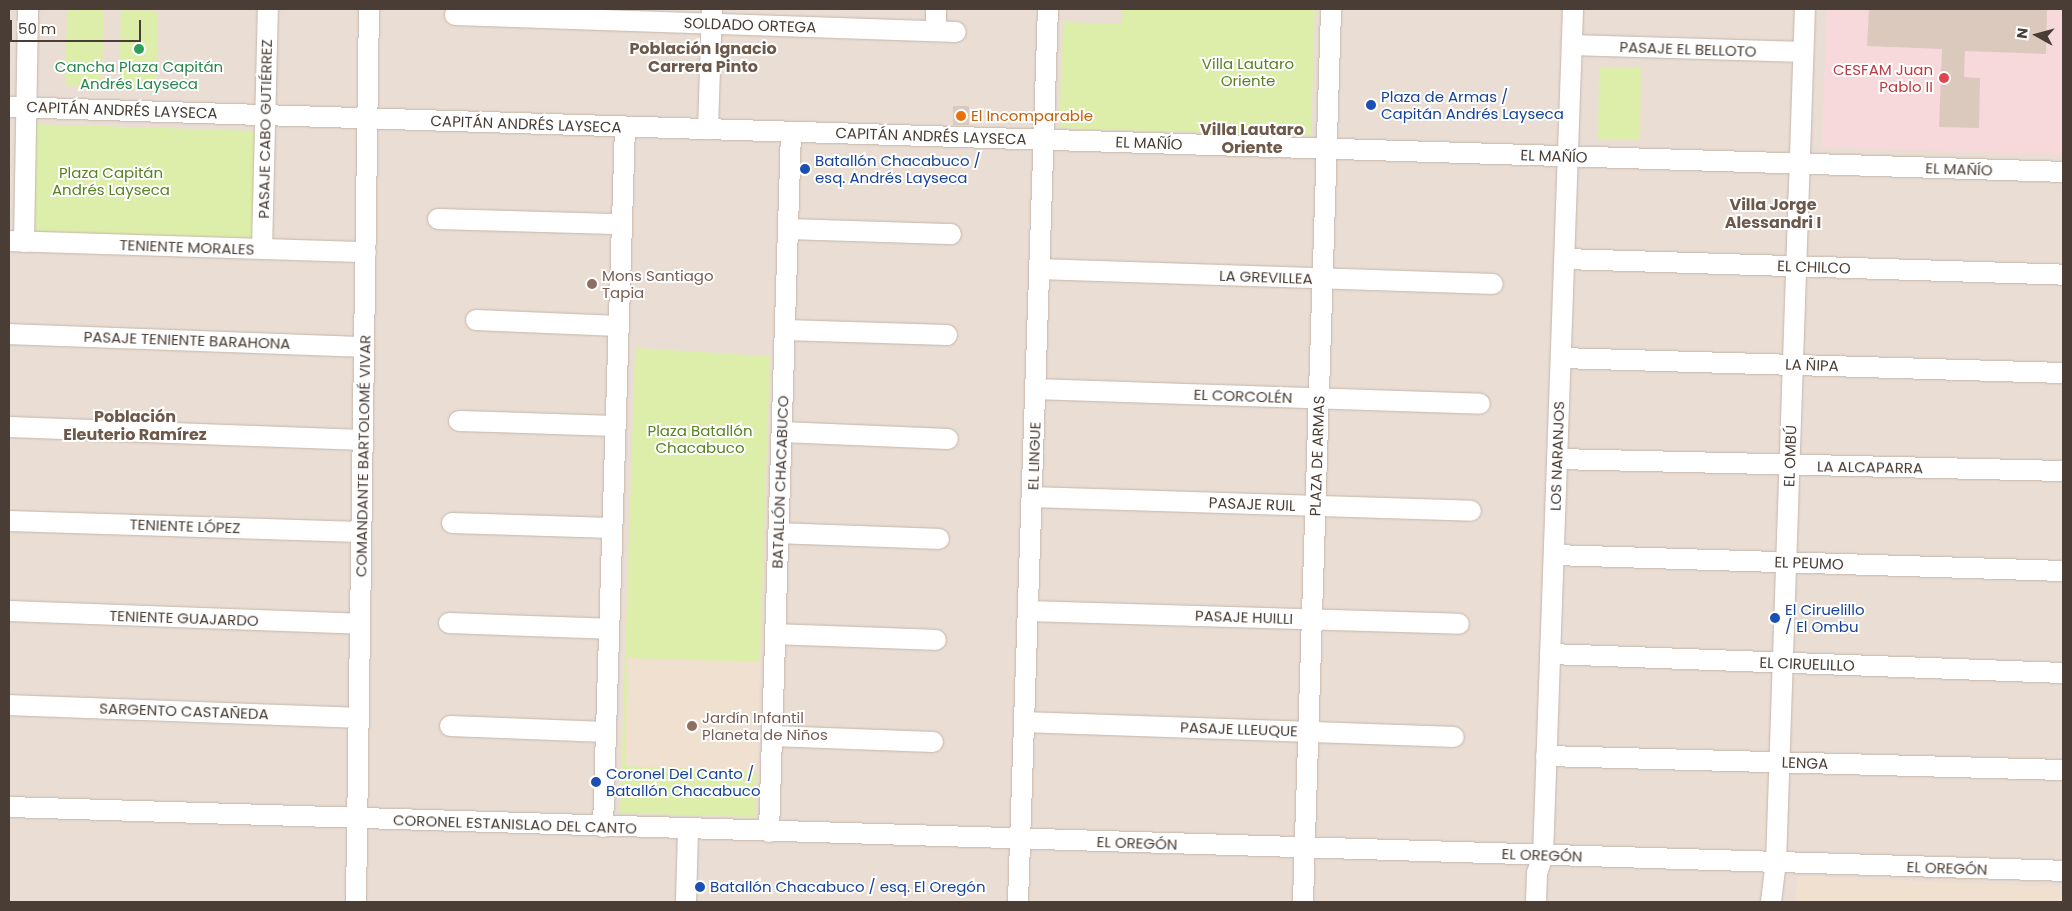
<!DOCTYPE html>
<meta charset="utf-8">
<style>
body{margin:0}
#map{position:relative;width:2072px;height:911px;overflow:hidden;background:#f5eee6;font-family:Poppins,sans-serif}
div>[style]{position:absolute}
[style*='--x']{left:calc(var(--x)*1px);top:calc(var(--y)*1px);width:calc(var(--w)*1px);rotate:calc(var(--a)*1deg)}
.residential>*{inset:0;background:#eaded4}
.education>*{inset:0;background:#f0e0cf}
.medical>*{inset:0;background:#f7d9db}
.green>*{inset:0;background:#dea}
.building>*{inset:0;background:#dbc9bd}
.roads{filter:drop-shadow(0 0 1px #c5b6ab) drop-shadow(0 0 1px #c5b6ab)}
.minor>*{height:20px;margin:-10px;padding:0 10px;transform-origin:10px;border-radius:10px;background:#fff}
.dots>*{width:14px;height:14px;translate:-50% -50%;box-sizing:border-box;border:2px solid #fff;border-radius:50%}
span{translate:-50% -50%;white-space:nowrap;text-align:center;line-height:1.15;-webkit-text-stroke:4px #fff;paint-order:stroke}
.street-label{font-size:15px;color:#493d35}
.park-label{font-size:15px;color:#598220}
.leisure-label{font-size:15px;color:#27864d}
.health-label{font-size:15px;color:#be3a42}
.right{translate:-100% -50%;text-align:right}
.transit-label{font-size:15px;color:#164399}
.left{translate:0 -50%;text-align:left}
.food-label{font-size:15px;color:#c56008}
.education-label{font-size:15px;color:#785e54}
.neighbourhood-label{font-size:16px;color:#6d584a;font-weight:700}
.frame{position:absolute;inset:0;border:10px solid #493d35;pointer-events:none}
.north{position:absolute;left:2012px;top:10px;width:50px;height:50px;-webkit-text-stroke:4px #fff;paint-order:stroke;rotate:277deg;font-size:14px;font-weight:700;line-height:20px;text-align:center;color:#493d35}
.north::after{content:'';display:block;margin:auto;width:18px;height:22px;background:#493d35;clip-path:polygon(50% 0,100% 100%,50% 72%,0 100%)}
.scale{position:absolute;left:10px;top:20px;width:131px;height:22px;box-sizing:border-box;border:2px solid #493d35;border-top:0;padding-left:6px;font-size:15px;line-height:18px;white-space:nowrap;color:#493d35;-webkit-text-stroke:4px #fff;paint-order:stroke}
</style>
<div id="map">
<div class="residential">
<div style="clip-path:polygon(9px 9px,2063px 9px,2063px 902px,9px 902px)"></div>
</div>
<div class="education">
<div style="clip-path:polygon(628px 658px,760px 662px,757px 771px,625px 766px)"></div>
<div style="clip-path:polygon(1798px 876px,2059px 887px,2063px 893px,2063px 902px,1795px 902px)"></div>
</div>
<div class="medical">
<div style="clip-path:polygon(1827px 9px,2063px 9px,2063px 155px,1822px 147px)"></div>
</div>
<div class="green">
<div style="clip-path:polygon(67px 9px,104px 9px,102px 87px,65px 86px)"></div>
<div style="clip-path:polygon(1122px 9px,1315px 9px,1311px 136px,1059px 128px,1063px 22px,1122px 24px)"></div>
<div style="clip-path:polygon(121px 10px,158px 11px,156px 89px,119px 88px)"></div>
<div style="clip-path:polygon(1599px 67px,1641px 68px,1640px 140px,1598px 140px)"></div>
<div style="clip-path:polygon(34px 124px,257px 131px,253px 239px,31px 233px)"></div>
<div style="clip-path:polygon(635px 348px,770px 356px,760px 662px,628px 658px,625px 766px,757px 771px,755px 817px,620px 813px)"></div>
</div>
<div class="building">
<div style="clip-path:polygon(1869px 9px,2047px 9px,2046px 54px,1965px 51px,1964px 77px,1980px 78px,1979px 128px,1939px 127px,1942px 49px,1867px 46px)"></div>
<div style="clip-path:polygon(953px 106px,969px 106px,969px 125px,953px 125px)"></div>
</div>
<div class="roads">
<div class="minor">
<div style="--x:455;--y:15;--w:501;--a:1.94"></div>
<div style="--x:936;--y:31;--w:22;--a:-90"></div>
<div style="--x:1572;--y:45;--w:231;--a:1.7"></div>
<div style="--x:9;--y:107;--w:2055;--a:1.81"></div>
<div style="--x:708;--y:129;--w:120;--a:-88.1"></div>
<div style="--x:438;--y:219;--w:184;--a:1.6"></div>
<div style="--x:788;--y:229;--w:163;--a:1.8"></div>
<div style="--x:9;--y:241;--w:357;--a:1.8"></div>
<div style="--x:24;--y:242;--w:233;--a:-89"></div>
<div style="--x:262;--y:249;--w:240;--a:-88.6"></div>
<div style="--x:1565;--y:259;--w:498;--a:1.8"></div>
<div style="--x:1040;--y:269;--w:453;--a:1.9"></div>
<div style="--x:476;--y:320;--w:143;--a:2.4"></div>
<div style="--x:785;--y:330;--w:162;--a:1.8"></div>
<div style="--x:9;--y:334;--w:355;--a:2.1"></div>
<div style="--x:1561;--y:358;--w:502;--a:1.71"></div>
<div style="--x:1036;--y:389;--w:444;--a:1.9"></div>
<div style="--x:459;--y:421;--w:156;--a:1.8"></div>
<div style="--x:9;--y:427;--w:354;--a:2.1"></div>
<div style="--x:782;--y:432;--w:166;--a:2.4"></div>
<div style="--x:1557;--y:459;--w:506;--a:1.36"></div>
<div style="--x:1032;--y:497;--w:439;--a:1.8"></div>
<div style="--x:9;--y:521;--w:352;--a:1.8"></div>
<div style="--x:452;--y:523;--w:160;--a:1.8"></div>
<div style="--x:778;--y:533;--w:161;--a:2.1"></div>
<div style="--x:1554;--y:555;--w:509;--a:1.8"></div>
<div style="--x:9;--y:611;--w:351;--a:2.1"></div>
<div style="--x:1028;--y:611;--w:431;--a:1.7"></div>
<div style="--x:449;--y:623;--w:160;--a:2.1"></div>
<div style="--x:775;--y:634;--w:161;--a:2.1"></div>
<div style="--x:1550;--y:654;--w:513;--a:2.12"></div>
<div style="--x:9;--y:705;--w:350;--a:2.1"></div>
<div style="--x:1025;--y:722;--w:429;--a:2"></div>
<div style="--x:450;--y:726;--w:156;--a:2.2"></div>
<div style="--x:772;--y:736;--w:161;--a:2.1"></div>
<div style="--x:1546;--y:756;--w:517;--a:1.55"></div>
<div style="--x:9;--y:807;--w:2055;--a:1.78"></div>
<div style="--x:603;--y:827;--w:700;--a:-88.2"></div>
<div style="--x:769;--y:832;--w:700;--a:-88.2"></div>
<div style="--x:356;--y:902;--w:893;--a:-89.17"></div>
<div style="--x:686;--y:902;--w:72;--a:-88.4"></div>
<div style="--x:1018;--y:902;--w:894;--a:-88.08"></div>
<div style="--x:1303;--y:902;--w:893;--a:-88.2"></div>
<div style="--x:1536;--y:902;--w:29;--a:-88"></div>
<div style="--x:1537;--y:873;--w:18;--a:-71"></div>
<div style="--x:1543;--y:856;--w:848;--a:-87.97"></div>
<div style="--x:1771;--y:902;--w:39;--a:-83"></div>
<div style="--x:1776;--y:863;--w:854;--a:-88.06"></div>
</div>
</div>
<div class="dots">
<div style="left:139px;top:49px;background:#2e9e5b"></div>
<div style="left:1944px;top:78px;background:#e0444e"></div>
<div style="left:1371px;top:105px;background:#1a4fb4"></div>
<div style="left:961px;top:116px;background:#e8710a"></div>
<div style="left:805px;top:169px;background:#1a4fb4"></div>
<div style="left:592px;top:284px;background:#8d6e63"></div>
<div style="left:1775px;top:618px;background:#1a4fb4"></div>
<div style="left:692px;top:726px;background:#8d6e63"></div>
<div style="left:596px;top:782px;background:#1a4fb4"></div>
<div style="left:700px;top:887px;background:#1a4fb4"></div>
</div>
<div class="street-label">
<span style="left:750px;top:25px;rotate:2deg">SOLDADO ORTEGA</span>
<span style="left:1688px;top:49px;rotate:2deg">PASAJE EL BELLOTO</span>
<span style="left:122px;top:110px;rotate:2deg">CAPITÁN ANDRÉS LAYSECA</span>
<span style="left:526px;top:124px;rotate:2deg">CAPITÁN ANDRÉS LAYSECA</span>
<span style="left:265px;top:129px;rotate:-89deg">PASAJE CABO GUTIÉRREZ</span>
<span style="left:931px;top:136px;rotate:2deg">CAPITÁN ANDRÉS LAYSECA</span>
<span style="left:1149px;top:143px;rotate:2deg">EL MAÑÍO</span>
<span style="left:1554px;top:156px;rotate:2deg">EL MAÑÍO</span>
<span style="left:1959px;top:169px;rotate:2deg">EL MAÑÍO</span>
<span style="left:187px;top:247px;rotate:2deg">TENIENTE MORALES</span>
<span style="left:1814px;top:267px;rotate:2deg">EL CHILCO</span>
<span style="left:1266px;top:277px;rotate:2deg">LA GREVILLEA</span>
<span style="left:187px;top:340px;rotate:2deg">PASAJE TENIENTE BARAHONA</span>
<span style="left:1812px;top:365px;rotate:2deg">LA ÑIPA</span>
<span style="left:1243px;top:396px;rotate:2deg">EL CORCOLÉN</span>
<span style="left:363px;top:456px;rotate:-89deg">COMANDANTE BARTOLOMÉ VIVAR</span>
<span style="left:1034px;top:456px;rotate:-88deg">EL LINGUE</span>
<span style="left:1317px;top:456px;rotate:-88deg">PLAZA DE ARMAS</span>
<span style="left:1557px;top:456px;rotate:-88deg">LOS NARANJOS</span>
<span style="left:1790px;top:456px;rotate:-88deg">EL OMBÚ</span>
<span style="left:1870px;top:467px;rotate:1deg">LA ALCAPARRA</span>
<span style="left:780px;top:482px;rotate:-88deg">BATALLÓN CHACABUCO</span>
<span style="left:1252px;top:504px;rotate:2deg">PASAJE RUIL</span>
<span style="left:185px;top:526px;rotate:2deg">TENIENTE LÓPEZ</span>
<span style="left:1809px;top:563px;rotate:2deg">EL PEUMO</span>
<span style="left:1244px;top:617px;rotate:2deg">PASAJE HUILLI</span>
<span style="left:184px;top:618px;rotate:2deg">TENIENTE GUAJARDO</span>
<span style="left:1807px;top:664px;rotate:2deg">EL CIRUELILLO</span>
<span style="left:184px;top:711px;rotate:2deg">SARGENTO CASTAÑEDA</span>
<span style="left:1239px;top:729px;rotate:2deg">PASAJE LLEUQUE</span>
<span style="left:1805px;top:763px;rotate:2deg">LENGA</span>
<span style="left:515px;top:824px;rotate:2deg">CORONEL ESTANISLAO DEL CANTO</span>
<span style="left:1137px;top:843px;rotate:2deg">EL OREGÓN</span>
<span style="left:1542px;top:855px;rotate:2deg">EL OREGÓN</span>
<span style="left:1947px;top:868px;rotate:2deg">EL OREGÓN</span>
</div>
<div class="park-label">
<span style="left:1248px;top:72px">Villa Lautaro<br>Oriente</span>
<span style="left:111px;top:181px">Plaza Capitán<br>Andrés Layseca</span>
<span style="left:700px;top:439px">Plaza Batallón<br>Chacabuco</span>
</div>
<div class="leisure-label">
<span style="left:139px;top:75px">Cancha Plaza Capitán<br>Andrés Layseca</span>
</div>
<div class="health-label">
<span class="right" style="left:1933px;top:78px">CESFAM Juan<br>Pablo II</span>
</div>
<div class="transit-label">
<span class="left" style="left:1381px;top:105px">Plaza de Armas /<br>Capitán Andrés Layseca</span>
<span class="left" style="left:815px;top:169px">Batallón Chacabuco /<br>esq. Andrés Layseca</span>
<span class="left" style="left:1785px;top:618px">El Ciruelillo<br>/ El Ombu</span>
<span class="left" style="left:606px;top:782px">Coronel Del Canto /<br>Batallón Chacabuco</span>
<span class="left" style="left:710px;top:887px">Batallón Chacabuco / esq. El Oregón</span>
</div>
<div class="food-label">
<span class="left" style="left:971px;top:116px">El Incomparable</span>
</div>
<div class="education-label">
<span class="left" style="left:602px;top:284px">Mons Santiago<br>Tapia</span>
<span class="left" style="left:702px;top:726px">Jardín Infantil<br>Planeta de Niños</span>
</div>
<div class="neighbourhood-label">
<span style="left:703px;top:58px">Población Ignacio<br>Carrera Pinto</span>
<span style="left:1252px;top:139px">Villa Lautaro<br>Oriente</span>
<span style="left:1773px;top:214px">Villa Jorge<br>Alessandri I</span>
<span style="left:135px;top:426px">Población<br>Eleuterio Ramírez</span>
</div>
<div class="frame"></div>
<div class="north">N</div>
<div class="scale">50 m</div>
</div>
